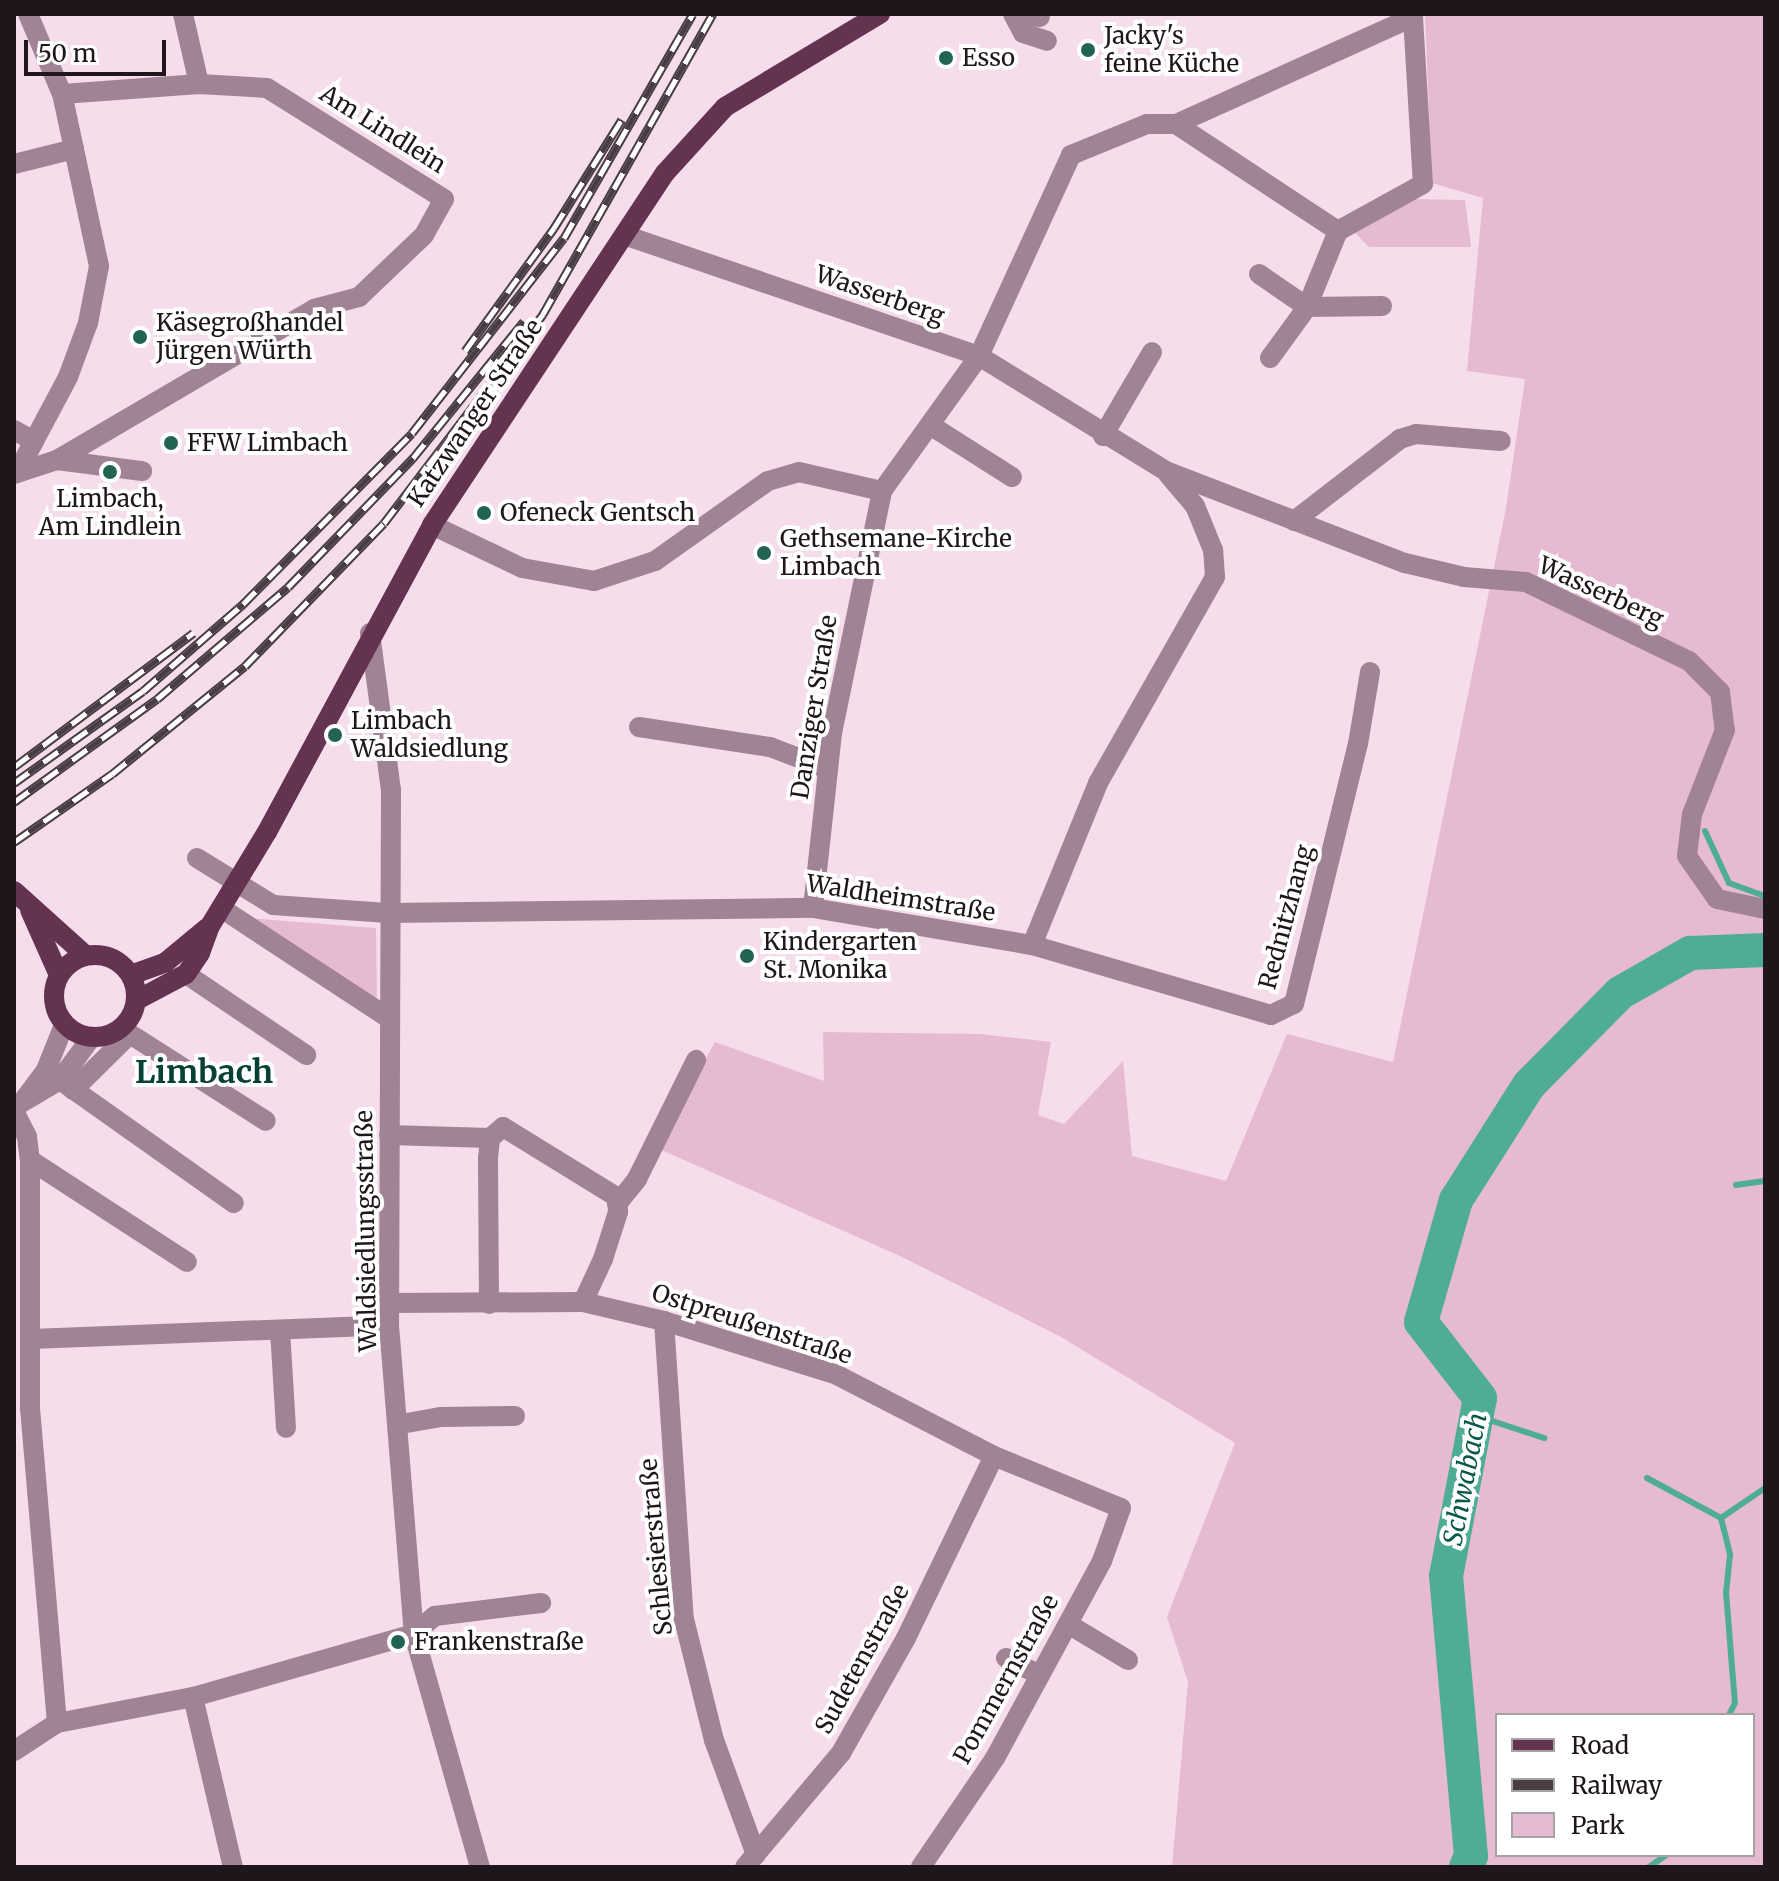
<!DOCTYPE html>
<meta charset="utf-8">
<style>
body{margin:0}
#map{position:relative;width:1779px;height:1881px;overflow:hidden;background:#f6ddeb;font-family:Merriweather,serif}
div>[style]{position:absolute}
[style*='--x']{left:calc(var(--x)*1px);top:calc(var(--y)*1px);width:calc(var(--w)*1px);rotate:calc(var(--a)*1deg)}
.green>*{inset:0;background:#e7bad4}
.stream>*{height:6px;margin:-3px;padding:0 3px;transform-origin:3px;border-radius:3px;background:#4fad95}
.river>*{height:34px;margin:-17px;padding:0 17px;transform-origin:17px;border-radius:17px;background:#4fad95}
.minor>*{height:20px;margin:-10px;padding:0 10px;transform-origin:10px;border-radius:10px;background:#a08394}
.major>*{height:20px;margin:-10px;padding:0 10px;transform-origin:10px;border-radius:10px;background:#643352}
.major>.ring{margin:-10px;padding:0;box-sizing:content-box;background:none;border:20px solid #643352;border-radius:50%}
.rail>*{height:9px;margin-top:-4.5px;transform-origin:0;background:repeating-linear-gradient(90deg,#fff 0 18px,#483d43 0 36px);box-sizing:border-box;border-block:2px solid #483d43}
.dots>*{width:22px;height:22px;translate:-50% -50%;box-sizing:border-box;border:4px solid #fff;border-radius:50%}
span{translate:-50% -50%;white-space:nowrap;text-align:center;line-height:1.15;-webkit-text-stroke:8px #fff;paint-order:stroke}
.poi-label{font-size:24px;color:#1e161a}
.left{translate:0 -50%;text-align:left}
.street-label{font-size:24px;color:#1e161a}
.water-label{font-size:26px;color:#085949;font-style:italic}
.district-label{font-size:32px;color:#074135;font-weight:700}
.frame{position:absolute;inset:0;border:16px solid #1e161a;pointer-events:none}
.legend{position:absolute;left:1495px;top:1713px;width:260px;height:144px;box-sizing:border-box;background:#fff;border:2px solid #a5a2a3;margin:0;padding:10px 14px;list-style:none;font-size:24px;color:#1e161a}
.legend li{display:flex;align-items:center;gap:16px;height:40px}
.legend b{width:40px;border:2px solid #a5a2a3}
.scale{position:absolute;left:24px;top:40px;width:142px;height:36px;box-sizing:border-box;border:4px solid #1e161a;border-top:0;padding-left:10px;font-size:24px;line-height:28px;white-space:nowrap;color:#1e161a;-webkit-text-stroke:6px #fff;paint-order:stroke}
</style>
<div id="map">
<div class="green">
<div style="clip-path:polygon(evenodd,1425px 14px,1765px 14px,1765px 1867px,1172px 1867px,1188px 1682px,1167px 1617px,1235px 1443px,1061px 1337px,900px 1256px,657px 1148px,715px 1042px,824px 1081px,823px 1032px,980px 1034px,1051px 1042px,1038px 1115px,1064px 1124px,1123px 1061px,1132px 1156px,1226px 1181px,1287px 1034px,1393px 1062px,1506px 508px,1525px 379px,1467px 371px,1483px 198px,1432px 183px,1425px 14px,1497px 1715px,1753px 1715px,1753px 1855px,1497px 1855px,1497px 1715px)"></div>
<div style="clip-path:polygon(1414px 199px,1465px 200px,1471px 247px,1369px 247px,1352px 230px)"></div>
<div style="clip-path:polygon(246px 918px,376px 928px,377px 1003px)"></div>
</div>
<div class="stream">
<div style="--x:1705;--y:831;--w:57;--a:65.2"></div>
<div style="--x:1729;--y:883;--w:38;--a:20"></div>
<div style="--x:1736;--y:1185;--w:29;--a:-8"></div>
<div style="--x:1477;--y:1416;--w:71;--a:18.2"></div>
<div style="--x:1647;--y:1478;--w:84;--a:28.4"></div>
<div style="--x:1721;--y:1518;--w:38;--a:76"></div>
<div style="--x:1730;--y:1555;--w:37;--a:96"></div>
<div style="--x:1726;--y:1592;--w:111;--a:85.4"></div>
<div style="--x:1735;--y:1703;--w:13;--a:117"></div>
<div style="--x:1721;--y:1518;--w:53;--a:-34.3"></div>
<div style="--x:1649;--y:1867;--w:21;--a:-35"></div>
</div>
<div class="river">
<div style="--x:1466;--y:1867;--w:12;--a:-66"></div>
<div style="--x:1471;--y:1856;--w:281;--a:-95.1"></div>
<div style="--x:1446;--y:1576;--w:181;--a:-79.2"></div>
<div style="--x:1480;--y:1398;--w:96;--a:-127.8"></div>
<div style="--x:1421;--y:1322;--w:127;--a:-74"></div>
<div style="--x:1456;--y:1200;--w:136;--a:-57.6"></div>
<div style="--x:1529;--y:1085;--w:129;--a:-45.3"></div>
<div style="--x:1620;--y:993;--w:81;--a:-29.7"></div>
<div style="--x:1690;--y:953;--w:75;--a:-2.3"></div>
</div>
<div class="minor">
<div style="--x:183;--y:14;--w:72;--a:77.1"></div>
<div style="--x:1013;--y:14;--w:21;--a:62"></div>
<div style="--x:1023;--y:33;--w:25;--a:18"></div>
<div style="--x:1018;--y:14;--w:22;--a:8"></div>
<div style="--x:14;--y:164;--w:62;--a:-14"></div>
<div style="--x:624;--y:235;--w:375;--a:18.8"></div>
<div style="--x:979;--y:356;--w:220;--a:31.6"></div>
<div style="--x:1166;--y:471;--w:256;--a:21.1"></div>
<div style="--x:1405;--y:563;--w:61;--a:13.3"></div>
<div style="--x:1464;--y:577;--w:62;--a:4.6"></div>
<div style="--x:1526;--y:582;--w:181;--a:25.9"></div>
<div style="--x:1689;--y:661;--w:44;--a:45"></div>
<div style="--x:1720;--y:692;--w:38;--a:83"></div>
<div style="--x:1725;--y:730;--w:90;--a:111.4"></div>
<div style="--x:1692;--y:814;--w:42;--a:96.8"></div>
<div style="--x:1687;--y:856;--w:52;--a:55.1"></div>
<div style="--x:1717;--y:899;--w:49;--a:11.8"></div>
<div style="--x:1259;--y:274;--w:58;--a:34.5"></div>
<div style="--x:1307;--y:307;--w:75;--a:-0.8"></div>
<div style="--x:1270;--y:358;--w:63;--a:-54"></div>
<div style="--x:1307;--y:307;--w:82;--a:-67.8"></div>
<div style="--x:930;--y:425;--w:97;--a:32.4"></div>
<div style="--x:14;--y:430;--w:23;--a:29"></div>
<div style="--x:1103;--y:436;--w:97;--a:-59.7"></div>
<div style="--x:57;--y:460;--w:298;--a:-30.4"></div>
<div style="--x:314;--y:309;--w:47;--a:-14.9"></div>
<div style="--x:359;--y:297;--w:90;--a:-43.6"></div>
<div style="--x:424;--y:235;--w:41;--a:-60.9"></div>
<div style="--x:444;--y:199;--w:209;--a:-147.9"></div>
<div style="--x:267;--y:88;--w:68;--a:-176.6"></div>
<div style="--x:199;--y:84;--w:137;--a:175.8"></div>
<div style="--x:17;--y:473;--w:109;--a:-62"></div>
<div style="--x:68;--y:377;--w:58;--a:-69.7"></div>
<div style="--x:88;--y:323;--w:58;--a:-79.1"></div>
<div style="--x:99;--y:266;--w:176;--a:-102.1"></div>
<div style="--x:62;--y:94;--w:87;--a:-113"></div>
<div style="--x:14;--y:474;--w:45;--a:-18"></div>
<div style="--x:57;--y:460;--w:86;--a:7.4"></div>
<div style="--x:1294;--y:521;--w:134;--a:-37.7"></div>
<div style="--x:1400;--y:439;--w:17;--a:-17"></div>
<div style="--x:1416;--y:434;--w:85;--a:4.7"></div>
<div style="--x:432;--y:525;--w:100;--a:25.5"></div>
<div style="--x:522;--y:568;--w:73;--a:10.2"></div>
<div style="--x:594;--y:581;--w:64;--a:-18.2"></div>
<div style="--x:655;--y:561;--w:138;--a:-35.3"></div>
<div style="--x:768;--y:481;--w:32;--a:-16"></div>
<div style="--x:799;--y:472;--w:85;--a:12.9"></div>
<div style="--x:370;--y:633;--w:158;--a:82.4"></div>
<div style="--x:391;--y:790;--w:535;--a:90.21"></div>
<div style="--x:389;--y:1325;--w:310;--a:85.4"></div>
<div style="--x:414;--y:1634;--w:242;--a:74.2"></div>
<div style="--x:639;--y:727;--w:133;--a:8.7"></div>
<div style="--x:770;--y:747;--w:62;--a:20.8"></div>
<div style="--x:197;--y:858;--w:89;--a:31.7"></div>
<div style="--x:273;--y:905;--w:115;--a:4"></div>
<div style="--x:388;--y:913;--w:425;--a:-0.7"></div>
<div style="--x:813;--y:908;--w:222;--a:9.6"></div>
<div style="--x:1032;--y:945;--w:175;--a:-67.8"></div>
<div style="--x:1098;--y:783;--w:237;--a:-60.4"></div>
<div style="--x:1215;--y:577;--w:27;--a:-94"></div>
<div style="--x:1213;--y:550;--w:48;--a:-112.2"></div>
<div style="--x:1195;--y:506;--w:42;--a:-130.2"></div>
<div style="--x:221;--y:908;--w:202;--a:33.3"></div>
<div style="--x:813;--y:908;--w:176;--a:-83.8"></div>
<div style="--x:832;--y:733;--w:247;--a:-78.3"></div>
<div style="--x:882;--y:491;--w:166;--a:-54.3"></div>
<div style="--x:979;--y:356;--w:221;--a:-65.4"></div>
<div style="--x:1071;--y:155;--w:82;--a:-22.2"></div>
<div style="--x:1147;--y:124;--w:29;--a:0"></div>
<div style="--x:1176;--y:124;--w:260;--a:-24.3"></div>
<div style="--x:1413;--y:17;--w:167;--a:86.6"></div>
<div style="--x:1423;--y:184;--w:97;--a:151.1"></div>
<div style="--x:1338;--y:231;--w:194;--a:-146.6"></div>
<div style="--x:1032;--y:945;--w:249;--a:16.3"></div>
<div style="--x:1271;--y:1015;--w:25;--a:-26"></div>
<div style="--x:1294;--y:1004;--w:268;--a:-76.2"></div>
<div style="--x:1358;--y:744;--w:73;--a:-80.5"></div>
<div style="--x:186;--y:974;--w:145;--a:34"></div>
<div style="--x:60;--y:1080;--w:213;--a:35.3"></div>
<div style="--x:73;--y:1090;--w:80;--a:-44.5"></div>
<div style="--x:130;--y:1034;--w:161;--a:32.6"></div>
<div style="--x:23;--y:1101;--w:39;--a:-53"></div>
<div style="--x:46;--y:1070;--w:48;--a:-68.2"></div>
<div style="--x:14;--y:1107;--w:53;--a:-30.4"></div>
<div style="--x:60;--y:1080;--w:52;--a:-53.6"></div>
<div style="--x:14;--y:1111;--w:29;--a:63"></div>
<div style="--x:27;--y:1137;--w:23;--a:83"></div>
<div style="--x:30;--y:1160;--w:248;--a:90"></div>
<div style="--x:30;--y:1408;--w:316;--a:85.1"></div>
<div style="--x:389;--y:1135;--w:101;--a:1.7"></div>
<div style="--x:30;--y:1160;--w:187;--a:33"></div>
<div style="--x:617;--y:1204;--w:32;--a:-51"></div>
<div style="--x:637;--y:1179;--w:133;--a:-63.6"></div>
<div style="--x:389;--y:1303;--w:194;--a:-0.3"></div>
<div style="--x:583;--y:1302;--w:83;--a:13.2"></div>
<div style="--x:664;--y:1321;--w:181;--a:17.3"></div>
<div style="--x:837;--y:1375;--w:177;--a:27.3"></div>
<div style="--x:994;--y:1456;--w:137;--a:22.3"></div>
<div style="--x:1121;--y:1508;--w:56;--a:109.7"></div>
<div style="--x:1102;--y:1561;--w:224;--a:118.5"></div>
<div style="--x:995;--y:1758;--w:132;--a:124.2"></div>
<div style="--x:489;--y:1304;--w:146;--a:-90.4"></div>
<div style="--x:488;--y:1158;--w:20;--a:-84"></div>
<div style="--x:490;--y:1138;--w:17;--a:-40"></div>
<div style="--x:503;--y:1127;--w:134;--a:31.6"></div>
<div style="--x:617;--y:1197;--w:15;--a:86"></div>
<div style="--x:618;--y:1212;--w:49;--a:107.7"></div>
<div style="--x:603;--y:1259;--w:47;--a:114.9"></div>
<div style="--x:664;--y:1321;--w:299;--a:86.2"></div>
<div style="--x:684;--y:1619;--w:125;--a:76.1"></div>
<div style="--x:714;--y:1740;--w:122;--a:69.9"></div>
<div style="--x:280;--y:1330;--w:98;--a:86.5"></div>
<div style="--x:31;--y:1339;--w:358;--a:-2.2"></div>
<div style="--x:401;--y:1424;--w:41;--a:-9.9"></div>
<div style="--x:441;--y:1417;--w:74;--a:-0.8"></div>
<div style="--x:1068;--y:1624;--w:70;--a:31"></div>
<div style="--x:1006;--y:1658;--w:38;--a:27"></div>
<div style="--x:193;--y:1697;--w:175;--a:76.8"></div>
<div style="--x:14;--y:1751;--w:51;--a:-33.1"></div>
<div style="--x:57;--y:1723;--w:138;--a:-10.8"></div>
<div style="--x:193;--y:1697;--w:230;--a:-15.9"></div>
<div style="--x:414;--y:1634;--w:28;--a:-41"></div>
<div style="--x:435;--y:1616;--w:107;--a:-7"></div>
<div style="--x:745;--y:1867;--w:149;--a:-49.9"></div>
<div style="--x:841;--y:1753;--w:132;--a:-60.5"></div>
<div style="--x:906;--y:1638;--w:202;--a:-64.2"></div>
</div>
<div class="major">
<div style="--x:14;--y:891;--w:96;--a:42"></div>
<div style="--x:30;--y:910;--w:71;--a:66"></div>
<div class="ring" style="left:54px;top:955px;width:62px;height:62px"></div>
<div style="--x:131;--y:975;--w:37;--a:-20"></div>
<div style="--x:166;--y:962;--w:53;--a:-39.7"></div>
<div style="--x:137;--y:1000;--w:55;--a:-28"></div>
<div style="--x:186;--y:974;--w:25;--a:-56"></div>
<div style="--x:200;--y:953;--w:29;--a:-70"></div>
<div style="--x:210;--y:926;--w:110;--a:-58.8"></div>
<div style="--x:267;--y:832;--w:349;--a:-61.7"></div>
<div style="--x:432;--y:525;--w:422;--a:-56.5"></div>
<div style="--x:665;--y:173;--w:89;--a:-47.7"></div>
<div style="--x:725;--y:107;--w:181;--a:-31"></div>
</div>
<div class="rail">
<div style="--x:465;--y:351;--w:152;--a:-54.1"></div>
<div style="--x:554;--y:228;--w:128;--a:-58"></div>
<div style="--x:14;--y:767;--w:224;--a:-36.8"></div>
<div style="--x:14;--y:783;--w:158;--a:-35.5"></div>
<div style="--x:143;--y:691;--w:133;--a:-41"></div>
<div style="--x:243;--y:604;--w:240;--a:-45.3"></div>
<div style="--x:412;--y:433;--w:247;--a:-52.1"></div>
<div style="--x:564;--y:238;--w:258;--a:-60.1"></div>
<div style="--x:14;--y:802;--w:176;--a:-35.8"></div>
<div style="--x:157;--y:699;--w:172;--a:-40.5"></div>
<div style="--x:288;--y:587;--w:180;--a:-45.9"></div>
<div style="--x:413;--y:458;--w:176;--a:-51"></div>
<div style="--x:14;--y:842;--w:119;--a:-34.8"></div>
<div style="--x:112;--y:774;--w:171;--a:-39.1"></div>
<div style="--x:245;--y:666;--w:199;--a:-45.8"></div>
<div style="--x:384;--y:523;--w:263;--a:-52.7"></div>
<div style="--x:543;--y:314;--w:345;--a:-60.5"></div>
</div>
<div class="dots">
<div style="left:1088px;top:50px;background:#216454"></div>
<div style="left:946px;top:58px;background:#216454"></div>
<div style="left:140px;top:337px;background:#216454"></div>
<div style="left:171px;top:443px;background:#216454"></div>
<div style="left:110px;top:472px;background:#216454"></div>
<div style="left:484px;top:513px;background:#216454"></div>
<div style="left:764px;top:553px;background:#216454"></div>
<div style="left:335px;top:735px;background:#216454"></div>
<div style="left:747px;top:956px;background:#216454"></div>
<div style="left:398px;top:1642px;background:#216454"></div>
</div>
<div class="poi-label">
<span class="left" style="left:1104px;top:50px">Jacky's<br>feine Küche</span>
<span class="left" style="left:962px;top:58px">Esso</span>
<span class="left" style="left:156px;top:337px">Käsegroßhandel<br>Jürgen Würth</span>
<span class="left" style="left:187px;top:443px">FFW Limbach</span>
<span style="left:110px;top:513px">Limbach,<br>Am Lindlein</span>
<span class="left" style="left:500px;top:513px">Ofeneck Gentsch</span>
<span class="left" style="left:780px;top:553px">Gethsemane-Kirche<br>Limbach</span>
<span class="left" style="left:351px;top:735px">Limbach<br>Waldsiedlung</span>
<span class="left" style="left:763px;top:956px">Kindergarten<br>St. Monika</span>
<span class="left" style="left:414px;top:1642px">Frankenstraße</span>
</div>
<div class="street-label">
<span style="left:383px;top:129px;rotate:32deg">Am Lindlein</span>
<span style="left:880px;top:295px;rotate:19deg">Wasserberg</span>
<span style="left:475px;top:413px;rotate:-56deg">Katzwanger Straße</span>
<span style="left:1601px;top:592px;rotate:25deg">Wasserberg</span>
<span style="left:814px;top:707px;rotate:-81deg">Danziger Straße</span>
<span style="left:901px;top:898px;rotate:9deg">Waldheimstraße</span>
<span style="left:1286px;top:917px;rotate:-75deg">Rednitzhang</span>
<span style="left:366px;top:1231px;rotate:-91deg">Waldsiedlungsstraße</span>
<span style="left:752px;top:1324px;rotate:18deg">Ostpreußenstraße</span>
<span style="left:656px;top:1547px;rotate:-95deg">Schlesierstraße</span>
<span style="left:862px;top:1659px;rotate:-61deg">Sudetenstraße</span>
<span style="left:1006px;top:1679px;rotate:-61deg">Pommernstraße</span>
</div>
<div class="water-label">
<span style="left:1465px;top:1479px;rotate:-79deg">Schwabach</span>
</div>
<div class="district-label">
<span style="left:204px;top:1072px">Limbach</span>
</div>
<div class="frame"></div>
<ul class="legend">
<li><b style="height:10px;background:#643352"></b>Road</li>
<li><b style="height:10px;background:#483d43"></b>Railway</li>
<li><b style="height:22px;background:#e7bad4"></b>Park</li>
</ul>
<div class="scale">50 m</div>
</div>
